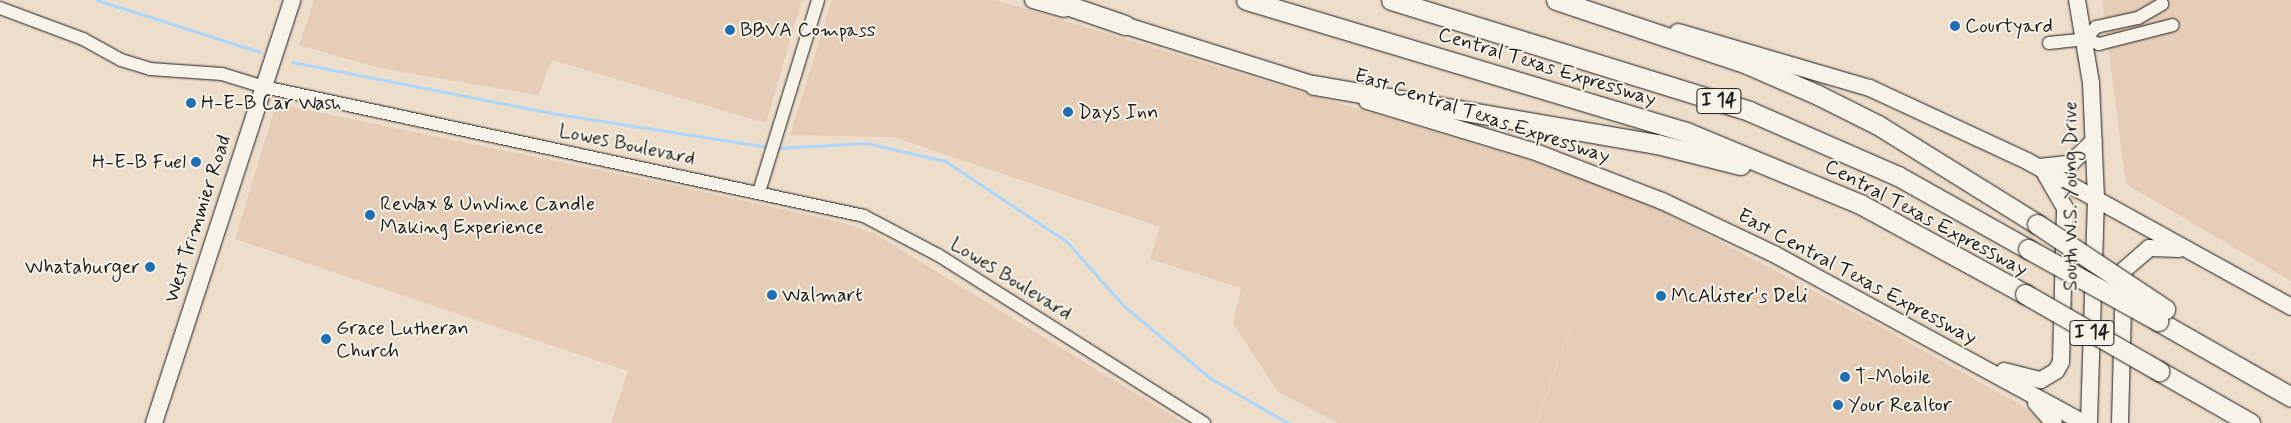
<!DOCTYPE html>
<style>
body{margin:0}
#map{position:relative;width:2291px;height:423px;overflow:hidden;background:#edddcb;font-family:Mynerve,sans-serif}
div>[style]{position:absolute}
[style*='--x']{left:calc(var(--x)*1px);top:calc(var(--y)*1px);width:calc(var(--w)*1px);rotate:calc(var(--a)*1deg)}
.built>*{inset:0;background:#e6cdb7}
.stream>*{height:3px;margin:-1.5px;padding:0 1.5px;transform-origin:1.5px;border-radius:1.5px;background:#aed6f8}
.roads{filter:drop-shadow(0 0 1px #1c1c1c) drop-shadow(0 0 1px #1c1c1c)}
.minor>*{height:12px;margin:-6px;padding:0 6px;transform-origin:6px;border-radius:6px;background:#f7f3e8}
.major>*{height:16px;margin:-8px;padding:0 8px;transform-origin:8px;border-radius:8px;background:#f7f3e8}
.highway>*{height:19px;margin:-9.5px;padding:0 9.5px;transform-origin:9.5px;border-radius:9.5px;background:#f7f3e8}
.bridges{filter:drop-shadow(0 0 1px #1c1c1c) drop-shadow(0 0 1px #1c1c1c)}
.highway-bridge>*{height:19px;margin:-9.5px;padding:0 9.5px;transform-origin:9.5px;border-radius:9.5px;background:#f7f3e8}
.dots>*{width:14px;height:14px;translate:-50% -50%;box-sizing:border-box;border:2px solid #f7f3e8;border-radius:50%}
span{translate:-50% -50%;white-space:nowrap;text-align:center;line-height:1.15;-webkit-text-stroke:4px #f7f3e8;paint-order:stroke}
.shield-label span{padding:1px 4px;background:#f7f3e8;border:1px solid;border-radius:4px;-webkit-text-stroke-width:0}
.shield-label{font-size:19px;color:#1c1c1c;font-weight:700}
.poi-label{font-size:20px;color:#1c1c1c}
.left{translate:0 -50%;text-align:left}
.right{translate:-100% -50%;text-align:right}
.street-label{font-size:20px;color:#1c1c1c}
</style>
<div id="map">
<div class="built">
<div style="clip-path:polygon(314px 0,802px 0,766px 123px,552px 60px,538px 95px,379px 68px,299px 45px)"></div>
<div style="clip-path:polygon(832px 0,995px 0,1541px 164px,1617px 191px,1658px 209px,1859px 315px,2021px 405px,2044px 423px,1537px 423px,1590px 269px,1536px 423px,1338px 423px,1278px 392px,1233px 323px,1241px 288px,1150px 259px,1160px 227px,894px 137px,790px 135px)"></div>
<div style="clip-path:polygon(2102px 0,2291px 0,2291px 281px,2126px 184px)"></div>
<div style="clip-path:polygon(288px 106px,677px 186px,844px 223px,875px 234px,1184px 423px,611px 423px,628px 371px,235px 239px,274px 111px)"></div>
</div>
<div class="stream">
<div style="--x:97;--y:0;--w:171;--a:17.7"></div>
<div style="--x:292;--y:62;--w:270;--a:11.1"></div>
<div style="--x:557;--y:114;--w:214;--a:8.9"></div>
<div style="--x:777;--y:148;--w:89;--a:-3.2"></div>
<div style="--x:866;--y:143;--w:81;--a:12.8"></div>
<div style="--x:945;--y:161;--w:145;--a:33.5"></div>
<div style="--x:1066;--y:241;--w:87;--a:48.3"></div>
<div style="--x:1124;--y:306;--w:112;--a:39.9"></div>
<div style="--x:1210;--y:378;--w:90;--a:30"></div>
</div>
<div class="roads">
<div class="minor">
<div style="--x:0;--y:8;--w:89;--a:20.5"></div>
<div style="--x:83;--y:39;--w:43;--a:28.9"></div>
<div style="--x:121;--y:60;--w:30;--a:17"></div>
<div style="--x:150;--y:69;--w:72;--a:4"></div>
<div style="--x:222;--y:74;--w:44;--a:17.2"></div>
<div style="--x:264;--y:87;--w:614;--a:12.13"></div>
<div style="--x:864;--y:216;--w:84;--a:27.8"></div>
<div style="--x:938;--y:255;--w:315;--a:32.3"></div>
<div style="--x:2086;--y:39;--w:16;--a:-50"></div>
<div style="--x:2096;--y:27;--w:43;--a:-12.1"></div>
<div style="--x:2138;--y:18;--w:28;--a:-30"></div>
<div style="--x:2049;--y:43;--w:37;--a:-6"></div>
<div style="--x:2086;--y:39;--w:14;--a:21"></div>
<div style="--x:2099;--y:44;--w:76;--a:-14.4"></div>
<div style="--x:759;--y:192;--w:201;--a:-72.9"></div>
</div>
<div class="major">
<div style="--x:1033;--y:0;--w:32;--a:16"></div>
<div style="--x:2077;--y:0;--w:84;--a:80.4"></div>
<div style="--x:2091;--y:83;--w:116;--a:87.5"></div>
<div style="--x:2096;--y:199;--w:224;--a:91.8"></div>
<div style="--x:1114;--y:22;--w:221;--a:17.4"></div>
<div style="--x:1678;--y:32;--w:200;--a:16.3"></div>
<div style="--x:1870;--y:88;--w:173;--a:24.9"></div>
<div style="--x:2027;--y:161;--w:302;--a:28.9"></div>
<div style="--x:1367;--y:101;--w:173;--a:16.8"></div>
<div style="--x:1533;--y:151;--w:138;--a:21.2"></div>
<div style="--x:1662;--y:201;--w:124;--a:25.3"></div>
<div style="--x:1774;--y:254;--w:353;--a:28.6"></div>
<div style="--x:2039;--y:167;--w:31;--a:-6"></div>
<div style="--x:2070;--y:164;--w:33;--a:-44"></div>
<div style="--x:2004;--y:371;--w:38;--a:14"></div>
<div style="--x:2041;--y:380;--w:17;--a:-31"></div>
<div style="--x:2056;--y:371;--w:10;--a:-61"></div>
<div style="--x:2061;--y:362;--w:154;--a:-88.5"></div>
<div style="--x:2065;--y:208;--w:39;--a:-120"></div>
<div style="--x:2036;--y:403;--w:27;--a:48"></div>
<div style="--x:154;--y:423;--w:445;--a:-71.9"></div>
<div style="--x:2120;--y:423;--w:153;--a:-88.5"></div>
<div style="--x:2124;--y:270;--w:33;--a:-41"></div>
<div style="--x:2149;--y:248;--w:30;--a:2"></div>
</div>
<div class="highway">
<div style="--x:1052;--y:0;--w:77;--a:18.9"></div>
<div style="--x:1246;--y:0;--w:459;--a:16.7"></div>
<div style="--x:1686;--y:132;--w:188;--a:22.5"></div>
<div style="--x:1860;--y:204;--w:188;--a:28.6"></div>
<div style="--x:1391;--y:0;--w:375;--a:17.2"></div>
<div style="--x:1749;--y:111;--w:163;--a:23.6"></div>
<div style="--x:1898;--y:176;--w:149;--a:29.3"></div>
<div style="--x:1556;--y:0;--w:201;--a:18.5"></div>
<div style="--x:1747;--y:64;--w:77;--a:23.6"></div>
<div style="--x:1818;--y:95;--w:67;--a:26.6"></div>
<div style="--x:1878;--y:125;--w:187;--a:31.9"></div>
<div style="--x:1314;--y:85;--w:348;--a:9.8"></div>
<div style="--x:1657;--y:144;--w:86;--a:14.2"></div>
<div style="--x:2158;--y:321;--w:153;--a:29.7"></div>
<div style="--x:2159;--y:371;--w:105;--a:29.7"></div>
</div>
</div>
<div class="bridges">
<div class="highway-bridge">
<div style="--x:2037;--y:224;--w:154;--a:33.6"></div>
<div style="--x:2028;--y:249;--w:149;--a:29"></div>
<div style="--x:2025;--y:294;--w:155;--a:29.9"></div>
</div>
</div>
<div class="dots">
<div style="left:1955px;top:26px;background:#1f6fb2"></div>
<div style="left:730px;top:30px;background:#1f6fb2"></div>
<div style="left:191px;top:103px;background:#1f6fb2"></div>
<div style="left:1068px;top:112px;background:#1f6fb2"></div>
<div style="left:196px;top:162px;background:#1f6fb2"></div>
<div style="left:370px;top:215px;background:#1f6fb2"></div>
<div style="left:150px;top:267px;background:#1f6fb2"></div>
<div style="left:772px;top:295px;background:#1f6fb2"></div>
<div style="left:1661px;top:296px;background:#1f6fb2"></div>
<div style="left:326px;top:339px;background:#1f6fb2"></div>
<div style="left:1845px;top:377px;background:#1f6fb2"></div>
<div style="left:1838px;top:405px;background:#1f6fb2"></div>
</div>
<div class="shield-label">
<span style="left:1719px;top:101px">I 14</span>
<span style="left:2092px;top:333px">I 14</span>
</div>
<div class="poi-label">
<span class="left" style="left:1965px;top:26px">Courtyard</span>
<span class="left" style="left:740px;top:30px">BBVA Compass</span>
<span class="left" style="left:201px;top:103px">H-E-B Car Wash</span>
<span class="left" style="left:1078px;top:112px">Days Inn</span>
<span class="right" style="left:186px;top:162px">H-E-B Fuel</span>
<span class="left" style="left:380px;top:216px">ReWax &amp; UnWine Candle<br>Making Experience</span>
<span class="right" style="left:140px;top:267px">Whataburger</span>
<span class="left" style="left:782px;top:295px">Walmart</span>
<span class="left" style="left:1671px;top:296px">McAlister's Deli</span>
<span class="left" style="left:336px;top:340px">Grace Lutheran<br>Church</span>
<span class="left" style="left:1855px;top:377px">T-Mobile</span>
<span class="left" style="left:1848px;top:405px">Your Realtor</span>
</div>
<div class="street-label">
<span style="left:1547px;top:67px;rotate:17deg">Central Texas Expressway</span>
<span style="left:1482px;top:116px;rotate:18deg">East Central Texas Expressway</span>
<span style="left:627px;top:145px;rotate:12deg">Lowes Boulevard</span>
<span style="left:2071px;top:196px;rotate:-90deg">South W.S. Young Drive</span>
<span style="left:1926px;top:218px;rotate:28deg">Central Texas Expressway</span>
<span style="left:198px;top:219px;rotate:-72deg">West Trimmier Road</span>
<span style="left:1857px;top:277px;rotate:28deg">East Central Texas Expressway</span>
<span style="left:1011px;top:279px;rotate:32deg">Lowes Boulevard</span>
</div>
</div>
